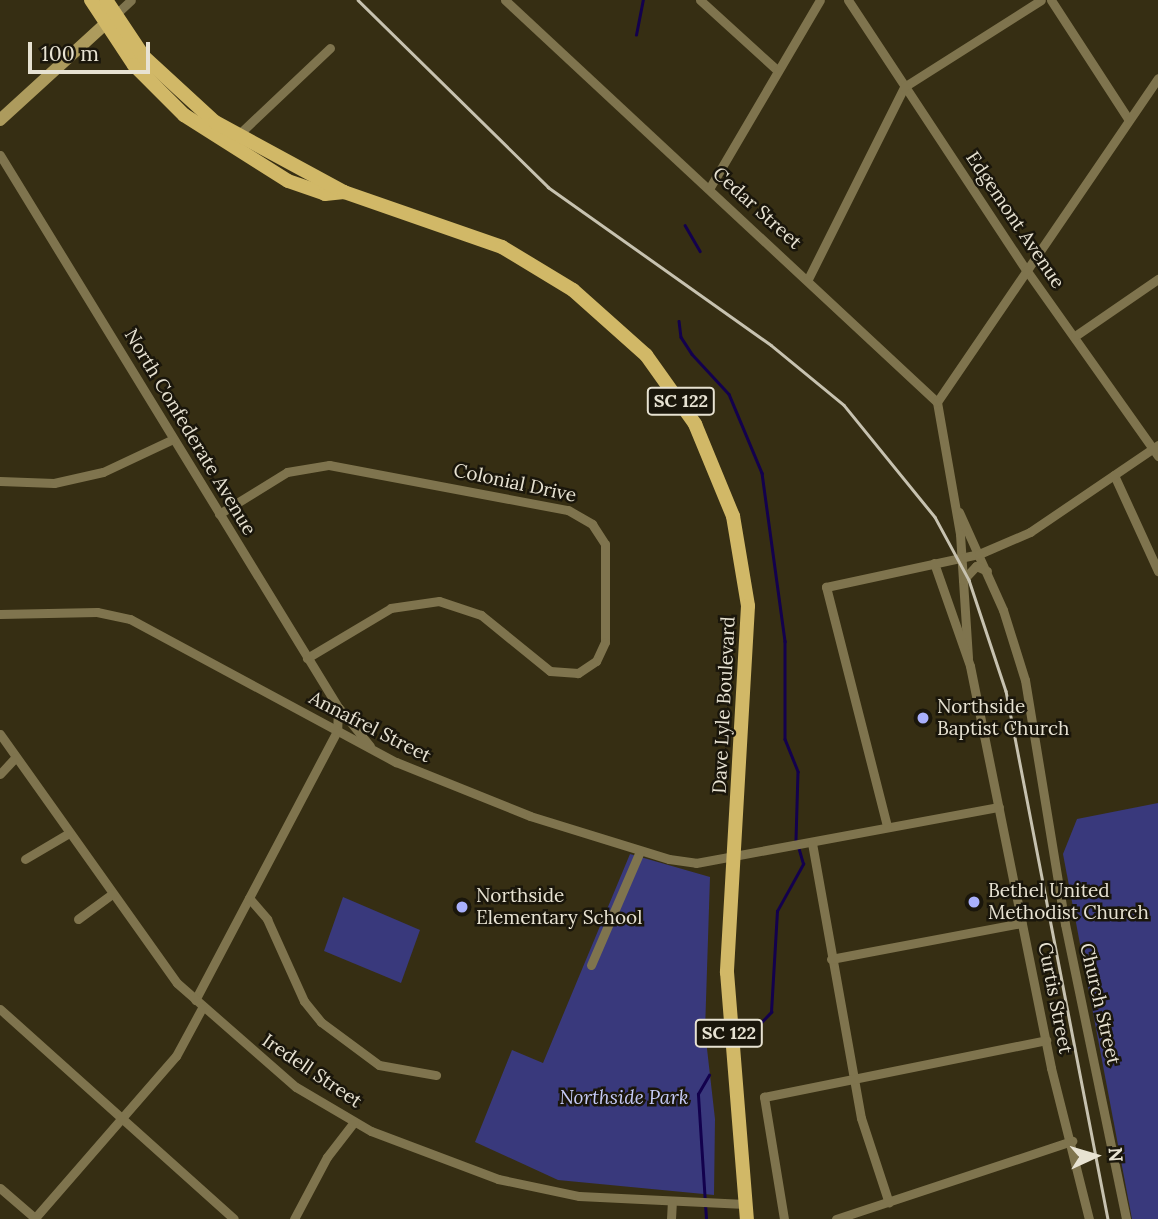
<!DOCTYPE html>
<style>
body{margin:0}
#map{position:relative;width:1158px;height:1219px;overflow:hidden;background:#362e13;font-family:Lora,serif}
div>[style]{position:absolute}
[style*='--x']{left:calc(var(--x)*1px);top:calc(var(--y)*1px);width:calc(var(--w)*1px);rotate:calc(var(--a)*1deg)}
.green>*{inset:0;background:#39397c}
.stream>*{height:2.5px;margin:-1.25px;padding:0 1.25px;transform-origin:1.25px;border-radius:1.25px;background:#13014d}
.street>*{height:9px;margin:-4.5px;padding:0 4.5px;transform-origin:4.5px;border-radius:4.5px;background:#7f744e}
.secondary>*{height:12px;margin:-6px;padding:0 6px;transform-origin:6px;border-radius:6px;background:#ad9b5d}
.primary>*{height:14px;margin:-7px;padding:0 7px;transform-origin:7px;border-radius:7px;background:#d1b867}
.rail>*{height:2.5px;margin:-1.25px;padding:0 1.25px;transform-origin:1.25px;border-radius:1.25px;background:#c7c2b0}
.dots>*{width:19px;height:19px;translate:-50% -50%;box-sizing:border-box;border:4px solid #1a160b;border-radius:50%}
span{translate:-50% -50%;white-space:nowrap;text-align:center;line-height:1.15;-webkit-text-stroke:5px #1a160b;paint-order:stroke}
.shield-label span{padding:2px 5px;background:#1a160b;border:2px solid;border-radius:5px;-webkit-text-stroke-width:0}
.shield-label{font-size:18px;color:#e7e2d2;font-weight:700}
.street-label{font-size:19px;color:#e7e2d2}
.poi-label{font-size:19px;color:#e7e2d2}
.left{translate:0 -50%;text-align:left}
.park-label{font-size:19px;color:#c6cbf7;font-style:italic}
.north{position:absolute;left:1060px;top:1121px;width:70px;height:70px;-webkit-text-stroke:5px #1a160b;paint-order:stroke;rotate:86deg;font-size:19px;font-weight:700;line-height:28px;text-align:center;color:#e7e2d2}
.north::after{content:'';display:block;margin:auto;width:24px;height:32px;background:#e7e2d2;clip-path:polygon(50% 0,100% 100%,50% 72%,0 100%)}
.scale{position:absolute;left:28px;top:42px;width:122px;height:32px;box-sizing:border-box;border:4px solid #e7e2d2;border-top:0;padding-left:9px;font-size:21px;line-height:24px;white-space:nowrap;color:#e7e2d2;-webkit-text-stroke:5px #1a160b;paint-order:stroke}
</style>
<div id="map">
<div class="green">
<div style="clip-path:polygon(1158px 803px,1158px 1219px,1132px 1219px,1063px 854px,1077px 819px)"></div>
<div style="clip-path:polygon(630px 854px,710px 877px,705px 1031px,715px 1119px,714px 1195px,558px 1180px,475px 1142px,512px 1050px,543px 1063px)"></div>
<div style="clip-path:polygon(343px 897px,420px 930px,401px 983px,324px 951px)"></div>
</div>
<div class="stream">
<div style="--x:636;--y:35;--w:36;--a:-79"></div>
<div style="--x:685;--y:225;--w:30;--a:60"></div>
<div style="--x:679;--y:321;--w:16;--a:83"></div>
<div style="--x:681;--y:337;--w:20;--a:57"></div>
<div style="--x:692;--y:354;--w:54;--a:47.2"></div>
<div style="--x:729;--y:394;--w:86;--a:67.3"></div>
<div style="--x:762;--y:473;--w:170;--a:82.2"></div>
<div style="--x:785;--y:641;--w:98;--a:90"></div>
<div style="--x:785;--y:739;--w:35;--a:68"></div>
<div style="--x:798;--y:772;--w:69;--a:91.7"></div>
<div style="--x:747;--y:1037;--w:35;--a:-46"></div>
<div style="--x:771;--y:1012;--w:101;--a:-86.6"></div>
<div style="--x:777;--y:911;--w:54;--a:-61"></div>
<div style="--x:803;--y:864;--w:18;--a:-106"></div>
<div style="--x:706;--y:1219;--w:125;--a:-93.7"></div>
<div style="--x:698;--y:1094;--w:22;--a:-60"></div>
</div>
<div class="street">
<div style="--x:505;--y:0;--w:590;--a:42.94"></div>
<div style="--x:937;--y:402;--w:134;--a:80.1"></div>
<div style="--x:960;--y:534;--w:124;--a:86.3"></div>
<div style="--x:700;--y:0;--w:105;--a:42.3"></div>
<div style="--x:848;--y:0;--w:325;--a:56.6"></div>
<div style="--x:1027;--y:271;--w:227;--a:54.7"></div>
<div style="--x:1051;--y:0;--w:143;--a:57"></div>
<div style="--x:114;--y:16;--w:23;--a:-43"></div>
<div style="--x:237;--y:136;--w:128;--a:-43.4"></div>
<div style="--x:0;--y:155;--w:647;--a:58.52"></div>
<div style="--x:338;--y:707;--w:24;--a:92"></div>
<div style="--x:337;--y:731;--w:304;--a:117.8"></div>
<div style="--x:709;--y:189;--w:219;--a:-59.6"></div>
<div style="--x:808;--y:279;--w:215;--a:-63.4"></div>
<div style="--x:904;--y:87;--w:162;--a:-32.4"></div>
<div style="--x:1075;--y:336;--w:101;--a:-34.5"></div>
<div style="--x:937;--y:402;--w:392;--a:-55.7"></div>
<div style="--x:1114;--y:475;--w:106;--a:65.4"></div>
<div style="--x:0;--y:481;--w:54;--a:2.1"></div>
<div style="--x:54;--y:483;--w:50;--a:-12.7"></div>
<div style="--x:103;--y:472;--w:77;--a:-25.2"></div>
<div style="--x:959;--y:512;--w:107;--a:65.8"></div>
<div style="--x:1003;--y:610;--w:73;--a:72.6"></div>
<div style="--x:1025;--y:680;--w:247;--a:80.7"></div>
<div style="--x:1065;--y:924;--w:301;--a:78.3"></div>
<div style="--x:219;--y:514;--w:80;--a:-31.7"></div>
<div style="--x:287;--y:472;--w:43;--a:-9.5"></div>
<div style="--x:329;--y:465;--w:243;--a:10.7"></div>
<div style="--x:568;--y:510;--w:28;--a:30"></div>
<div style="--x:592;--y:524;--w:24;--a:57"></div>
<div style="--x:605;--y:544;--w:98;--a:90"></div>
<div style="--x:605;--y:642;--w:21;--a:115"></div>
<div style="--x:596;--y:661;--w:22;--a:146"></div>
<div style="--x:578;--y:673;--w:28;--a:-176"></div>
<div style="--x:550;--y:671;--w:89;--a:-140.9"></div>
<div style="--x:481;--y:615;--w:44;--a:-161.6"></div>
<div style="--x:439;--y:601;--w:49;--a:171.7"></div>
<div style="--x:391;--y:608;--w:98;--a:149.2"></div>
<div style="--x:934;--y:563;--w:109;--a:70.7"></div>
<div style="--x:970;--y:666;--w:410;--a:78.6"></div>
<div style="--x:1051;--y:1068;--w:156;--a:75.9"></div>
<div style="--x:963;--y:580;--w:19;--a:-47"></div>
<div style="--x:976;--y:566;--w:12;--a:24"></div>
<div style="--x:0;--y:614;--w:97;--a:-1.2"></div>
<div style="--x:97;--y:612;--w:34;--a:12"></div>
<div style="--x:130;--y:619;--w:302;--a:28.3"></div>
<div style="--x:396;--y:762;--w:144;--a:21.9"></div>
<div style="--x:530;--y:816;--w:145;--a:17.2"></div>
<div style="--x:669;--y:859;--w:27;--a:8"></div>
<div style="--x:696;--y:863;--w:308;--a:-10.5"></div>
<div style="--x:339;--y:708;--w:49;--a:50.8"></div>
<div style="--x:0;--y:734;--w:305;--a:54.6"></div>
<div style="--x:177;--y:983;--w:158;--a:41.2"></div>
<div style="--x:296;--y:1087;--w:87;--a:30.4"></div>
<div style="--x:371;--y:1131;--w:136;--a:20.7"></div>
<div style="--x:498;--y:1179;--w:83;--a:11.9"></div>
<div style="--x:579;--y:1196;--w:166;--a:2.8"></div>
<div style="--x:0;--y:774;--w:23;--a:-47"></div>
<div style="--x:887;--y:826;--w:247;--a:-104.3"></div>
<div style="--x:826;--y:587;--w:157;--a:-12.2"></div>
<div style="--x:979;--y:554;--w:56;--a:-23.3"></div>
<div style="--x:1030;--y:532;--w:155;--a:-34.2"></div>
<div style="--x:812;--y:843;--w:279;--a:79.9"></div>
<div style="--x:861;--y:1118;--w:89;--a:71.8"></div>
<div style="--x:25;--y:859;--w:51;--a:-30.6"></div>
<div style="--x:249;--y:898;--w:28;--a:49"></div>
<div style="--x:267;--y:919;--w:90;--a:65.7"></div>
<div style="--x:304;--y:1001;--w:27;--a:51"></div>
<div style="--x:321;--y:1022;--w:72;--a:36.6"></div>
<div style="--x:379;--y:1065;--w:58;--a:10"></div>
<div style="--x:78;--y:919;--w:42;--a:-36.3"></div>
<div style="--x:831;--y:959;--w:194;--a:-10.7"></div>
<div style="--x:591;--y:965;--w:124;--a:-66.7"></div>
<div style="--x:0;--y:1009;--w:314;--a:41.9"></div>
<div style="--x:0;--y:1188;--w:48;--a:40.7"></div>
<div style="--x:35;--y:1218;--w:215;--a:-49"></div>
<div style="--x:176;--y:1056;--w:55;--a:-61.6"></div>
<div style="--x:294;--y:1219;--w:70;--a:-62"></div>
<div style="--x:327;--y:1157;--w:44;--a:-52.4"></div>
<div style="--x:671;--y:1219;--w:17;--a:-87"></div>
<div style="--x:784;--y:1219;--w:124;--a:-99.3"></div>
<div style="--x:764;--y:1097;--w:288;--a:-11.4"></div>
<div style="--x:836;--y:1219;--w:249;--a:-18.3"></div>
</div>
<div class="secondary">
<div style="--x:0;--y:120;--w:142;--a:-42.4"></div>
</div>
<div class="primary">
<div style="--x:91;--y:0;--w:78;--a:56.5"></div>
<div style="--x:134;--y:65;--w:71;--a:45"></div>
<div style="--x:184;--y:115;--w:123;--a:32.4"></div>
<div style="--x:288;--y:181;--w:39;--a:19"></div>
<div style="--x:325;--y:194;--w:19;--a:-6"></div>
<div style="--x:106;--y:0;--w:69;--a:56.3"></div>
<div style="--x:144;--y:57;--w:96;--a:42.5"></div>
<div style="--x:215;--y:122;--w:147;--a:28.5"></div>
<div style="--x:344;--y:192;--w:167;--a:19.2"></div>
<div style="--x:502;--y:247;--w:83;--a:31.2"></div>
<div style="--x:573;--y:290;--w:98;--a:41.7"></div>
<div style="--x:646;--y:355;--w:85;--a:54.6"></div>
<div style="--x:695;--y:424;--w:100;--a:67.6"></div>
<div style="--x:733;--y:516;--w:91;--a:80.5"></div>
<div style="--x:748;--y:606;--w:367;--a:93.3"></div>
<div style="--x:727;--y:972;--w:248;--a:85.4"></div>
</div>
<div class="rail">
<div style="--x:358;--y:0;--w:267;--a:44.5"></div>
<div style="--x:548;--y:187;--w:273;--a:35.3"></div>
<div style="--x:771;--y:345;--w:94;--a:39.4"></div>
<div style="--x:844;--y:405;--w:144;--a:50.9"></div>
<div style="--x:935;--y:517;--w:72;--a:61.6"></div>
<div style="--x:969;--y:580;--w:117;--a:71.6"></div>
<div style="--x:1006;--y:691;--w:538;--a:79.07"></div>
</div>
<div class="dots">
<div style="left:923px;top:718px;background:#a9b0fc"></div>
<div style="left:974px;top:902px;background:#a9b0fc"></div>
<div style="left:462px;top:907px;background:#a9b0fc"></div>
</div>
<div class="shield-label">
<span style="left:681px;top:401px">SC 122</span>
<span style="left:729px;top:1033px">SC 122</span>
</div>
<div class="street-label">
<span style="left:757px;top:208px;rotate:42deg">Cedar Street</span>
<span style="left:1015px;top:220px;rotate:56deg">Edgemont Avenue</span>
<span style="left:190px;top:432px;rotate:59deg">North Confederate Avenue</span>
<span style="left:515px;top:483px;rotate:12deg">Colonial Drive</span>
<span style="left:724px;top:705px;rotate:-87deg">Dave Lyle Boulevard</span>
<span style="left:370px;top:727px;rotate:27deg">Annafrel Street</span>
<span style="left:1055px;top:998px;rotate:79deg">Curtis Street</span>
<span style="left:1100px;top:1004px;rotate:77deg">Church Street</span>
<span style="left:312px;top:1071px;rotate:34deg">Iredell Street</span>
</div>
<div class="poi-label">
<span class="left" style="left:937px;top:718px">Northside<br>Baptist Church</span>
<span class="left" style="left:988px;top:902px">Bethel United<br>Methodist Church</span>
<span class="left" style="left:476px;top:907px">Northside<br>Elementary School</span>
</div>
<div class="park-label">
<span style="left:624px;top:1098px">Northside Park</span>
</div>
<div class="north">N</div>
<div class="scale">100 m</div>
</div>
